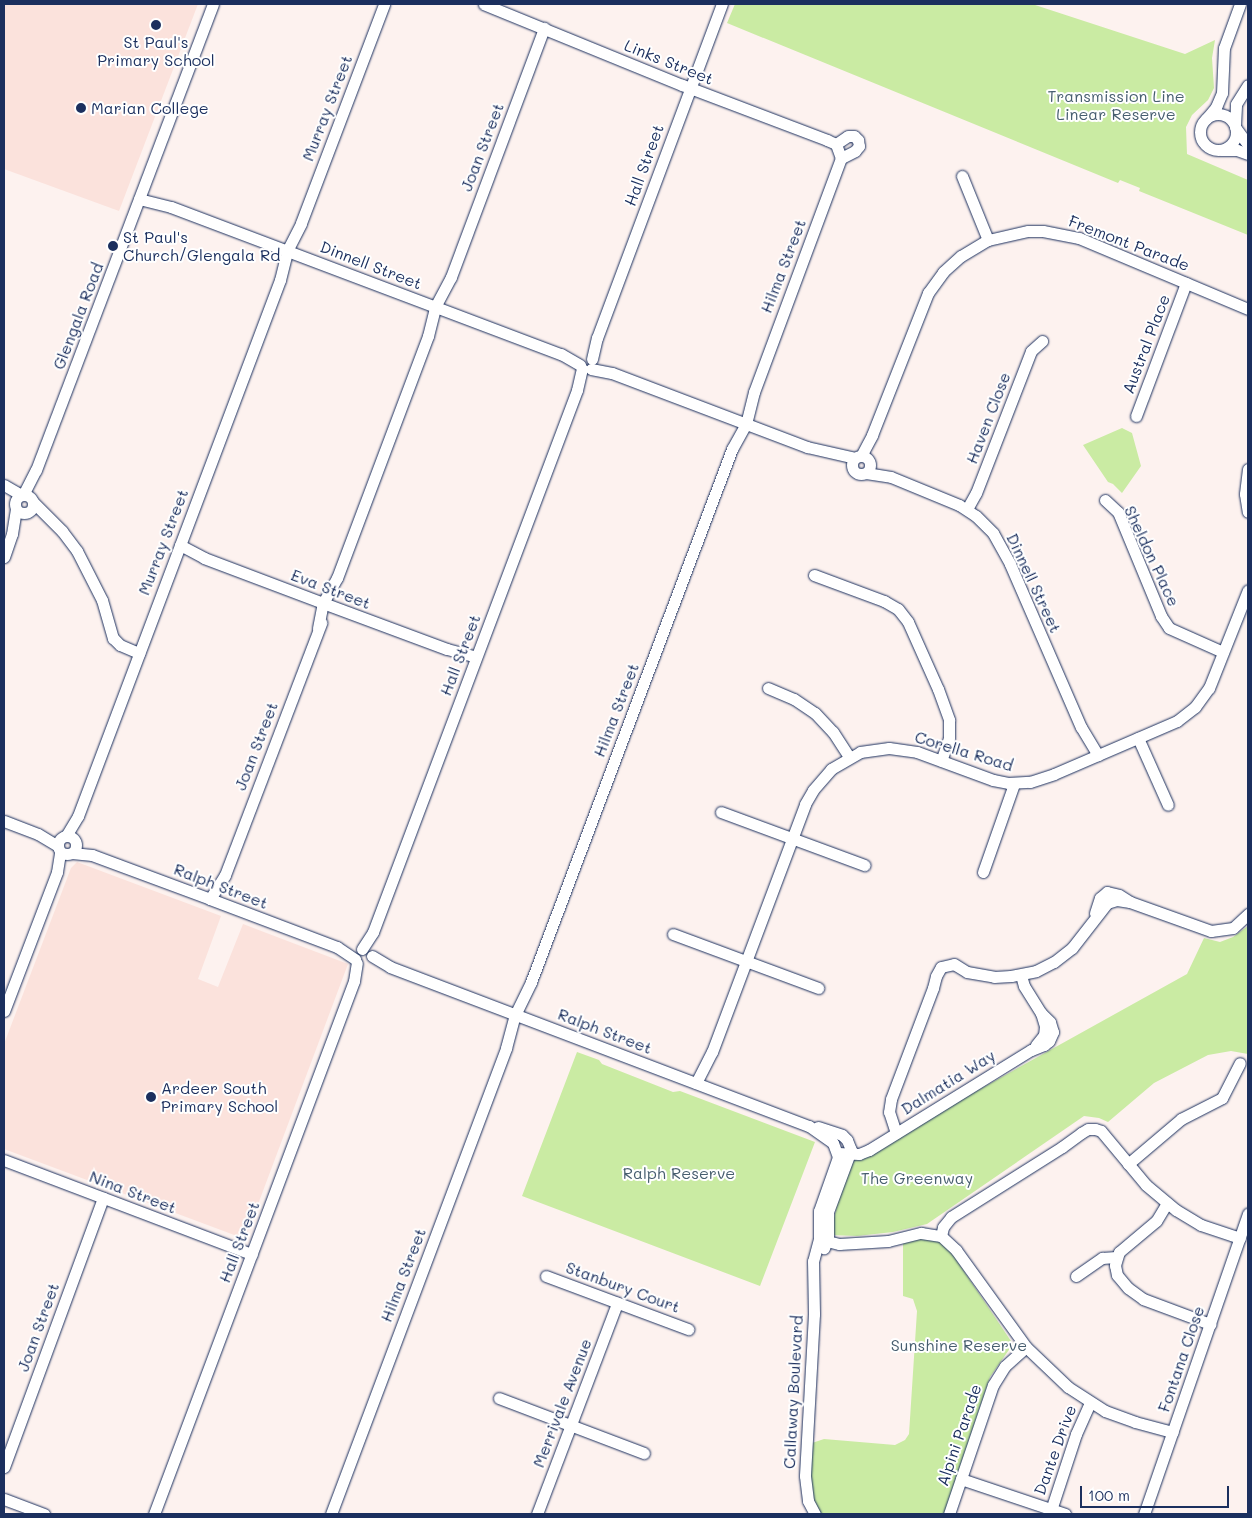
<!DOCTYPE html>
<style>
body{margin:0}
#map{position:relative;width:1252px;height:1518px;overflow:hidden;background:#fdf2ef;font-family:Mali,sans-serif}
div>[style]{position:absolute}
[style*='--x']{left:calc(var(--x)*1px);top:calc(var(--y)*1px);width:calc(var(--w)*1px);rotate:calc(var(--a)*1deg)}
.built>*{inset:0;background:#fbe2dc}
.green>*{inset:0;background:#caeba3}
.roads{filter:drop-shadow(0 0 1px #1b2f5e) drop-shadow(0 0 1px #1b2f5e)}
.minor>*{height:11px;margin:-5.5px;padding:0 5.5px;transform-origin:5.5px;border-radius:5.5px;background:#fff}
.minor>.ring{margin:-5.5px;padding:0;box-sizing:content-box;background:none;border:11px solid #fff;border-radius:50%}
.dots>*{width:14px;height:14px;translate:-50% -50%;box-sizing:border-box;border:2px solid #fff;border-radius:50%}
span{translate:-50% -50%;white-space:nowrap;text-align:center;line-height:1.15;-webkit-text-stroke:4px #fff;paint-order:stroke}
.poi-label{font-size:16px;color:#1b2f5e}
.left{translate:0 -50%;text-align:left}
.street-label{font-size:16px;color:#1b2f5e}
.park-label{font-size:16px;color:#475e6f}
.frame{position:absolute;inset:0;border:5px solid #1b2f5e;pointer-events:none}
.scale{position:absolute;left:1080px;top:1486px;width:149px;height:22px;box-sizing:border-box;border:2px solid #1b2f5e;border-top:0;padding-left:6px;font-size:15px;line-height:18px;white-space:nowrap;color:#1b2f5e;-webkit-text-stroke:4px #fff;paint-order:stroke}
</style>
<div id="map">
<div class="built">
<div style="clip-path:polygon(4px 4px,198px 4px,119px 211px,4px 169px)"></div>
<div style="clip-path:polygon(77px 862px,221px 916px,198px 979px,218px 987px,243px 924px,348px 964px,245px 1239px,4px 1149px,4px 1044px,71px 868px)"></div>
</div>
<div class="green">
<div style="clip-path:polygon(735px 4px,1032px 4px,1185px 54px,1215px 40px,1212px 58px,1214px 88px,1208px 100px,1192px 115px,1186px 127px,1187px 154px,1248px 180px,1248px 235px,1139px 191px,1140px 188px,1120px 180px,1118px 183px,727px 23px)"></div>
<div style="clip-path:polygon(1122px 428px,1132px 433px,1141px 466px,1122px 493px,1113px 484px,1108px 482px,1083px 445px)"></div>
<div style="clip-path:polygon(1248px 926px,1248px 1054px,1231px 1051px,1208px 1055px,1154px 1083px,1108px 1122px,1099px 1118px,1084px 1116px,927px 1224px,893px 1232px,857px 1236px,830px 1235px,842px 1184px,854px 1159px,1187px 974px,1204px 938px,1220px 942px,1233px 937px)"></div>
<div style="clip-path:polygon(577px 1052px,599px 1060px,602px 1064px,673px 1092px,680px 1091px,815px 1142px,760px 1286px,522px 1196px)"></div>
<div style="clip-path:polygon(919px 1238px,943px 1240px,1013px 1344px,990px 1377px,944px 1514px,819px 1514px,811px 1495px,809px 1444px,824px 1439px,895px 1445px,905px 1440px,909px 1434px,917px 1311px,913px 1299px,903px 1296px,903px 1243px)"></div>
</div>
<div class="roads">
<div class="minor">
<div class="ring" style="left:1200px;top:114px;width:25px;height:25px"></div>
<div style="--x:1206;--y:119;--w:16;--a:-50"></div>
<div style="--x:1216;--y:107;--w:15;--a:-67"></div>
<div style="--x:1222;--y:93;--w:45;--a:-87.5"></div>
<div style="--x:1224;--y:48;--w:47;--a:-70"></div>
<div style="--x:1235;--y:125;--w:21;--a:-87"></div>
<div style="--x:1236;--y:104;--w:22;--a:-58"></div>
<div style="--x:1235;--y:127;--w:22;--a:54"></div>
<div style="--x:836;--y:144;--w:14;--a:-34"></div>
<div style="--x:848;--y:136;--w:6;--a:0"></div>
<div style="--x:854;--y:136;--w:6;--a:45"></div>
<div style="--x:858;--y:140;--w:6;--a:81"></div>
<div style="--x:859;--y:146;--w:6;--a:129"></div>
<div style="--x:855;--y:151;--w:16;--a:153"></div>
<div style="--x:1221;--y:150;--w:16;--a:0"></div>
<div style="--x:1237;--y:150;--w:12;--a:20"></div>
<div style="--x:962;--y:176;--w:69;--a:67.9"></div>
<div style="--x:139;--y:199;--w:33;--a:14"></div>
<div style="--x:171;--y:207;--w:417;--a:20.7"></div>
<div style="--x:561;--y:354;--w:22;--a:30"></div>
<div style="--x:592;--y:359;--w:22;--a:-77"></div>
<div style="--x:597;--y:338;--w:357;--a:-69.5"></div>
<div style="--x:591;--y:369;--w:21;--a:11"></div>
<div style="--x:612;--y:373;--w:209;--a:20.8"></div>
<div style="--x:807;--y:447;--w:49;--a:12.9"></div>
<div style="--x:1136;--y:416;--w:142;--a:-69.4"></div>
<div class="ring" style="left:852px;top:456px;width:7px;height:7px"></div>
<div style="--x:861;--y:456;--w:24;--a:-62"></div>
<div style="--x:872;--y:435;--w:153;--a:-68.5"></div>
<div style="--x:928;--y:293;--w:26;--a:-54"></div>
<div style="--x:943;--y:272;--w:24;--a:-42"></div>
<div style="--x:961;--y:256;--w:31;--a:-31"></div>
<div style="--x:988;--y:240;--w:41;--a:-12.7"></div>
<div style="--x:1028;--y:231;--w:15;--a:0"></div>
<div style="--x:1043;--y:231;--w:37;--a:11"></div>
<div style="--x:1079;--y:238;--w:183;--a:22.8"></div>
<div style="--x:1248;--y:469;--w:25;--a:97"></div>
<div style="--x:1245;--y:494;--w:18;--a:81"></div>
<div style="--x:866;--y:473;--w:25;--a:9"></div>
<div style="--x:891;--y:477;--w:74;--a:22.4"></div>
<div style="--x:959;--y:505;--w:20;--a:33"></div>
<div style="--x:976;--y:516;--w:24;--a:45"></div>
<div style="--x:993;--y:533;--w:35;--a:61"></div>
<div style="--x:1010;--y:564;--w:178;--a:66.5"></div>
<div style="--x:1081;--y:727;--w:33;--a:59"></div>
<div style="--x:4;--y:485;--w:20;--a:30"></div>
<div class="ring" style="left:15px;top:495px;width:7px;height:7px"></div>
<div style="--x:23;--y:495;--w:28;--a:-63"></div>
<div style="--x:36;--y:470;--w:498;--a:-69.2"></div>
<div style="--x:1105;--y:500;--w:18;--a:43"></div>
<div style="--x:1118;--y:512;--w:113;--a:67.5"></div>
<div style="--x:1161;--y:616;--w:14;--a:56"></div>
<div style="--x:1169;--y:628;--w:59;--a:24"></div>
<div style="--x:33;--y:502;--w:41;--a:45"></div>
<div style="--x:62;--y:531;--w:25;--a:53"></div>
<div style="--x:77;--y:551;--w:55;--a:63"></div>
<div style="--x:102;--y:600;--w:40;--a:74"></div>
<div style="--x:113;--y:638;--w:10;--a:45"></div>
<div style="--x:120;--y:645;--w:21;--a:23"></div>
<div style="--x:967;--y:509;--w:18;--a:-61"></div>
<div style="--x:976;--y:493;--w:152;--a:-68.8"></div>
<div style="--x:1031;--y:351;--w:15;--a:-42"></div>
<div style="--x:180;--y:545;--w:27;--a:28"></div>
<div style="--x:204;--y:558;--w:127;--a:20.7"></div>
<div style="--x:323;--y:603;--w:132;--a:20.4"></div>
<div style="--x:447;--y:649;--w:30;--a:15"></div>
<div style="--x:4;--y:557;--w:24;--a:-71"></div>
<div style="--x:12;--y:534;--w:25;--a:-81"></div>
<div style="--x:814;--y:575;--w:75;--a:20.4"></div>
<div style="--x:884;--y:601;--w:16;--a:30"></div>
<div style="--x:898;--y:609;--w:16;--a:52"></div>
<div style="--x:908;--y:622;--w:73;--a:65.9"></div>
<div style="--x:938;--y:689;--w:33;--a:70"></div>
<div style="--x:949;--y:720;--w:18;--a:90"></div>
<div style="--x:949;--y:738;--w:24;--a:109"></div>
<div style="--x:318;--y:628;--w:25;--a:-79"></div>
<div style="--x:323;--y:603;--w:29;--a:-61"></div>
<div style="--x:337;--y:578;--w:259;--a:-69.4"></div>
<div style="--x:428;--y:336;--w:30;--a:-76"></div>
<div style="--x:435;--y:307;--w:34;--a:-62"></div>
<div style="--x:451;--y:277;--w:266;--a:-69.5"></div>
<div style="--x:768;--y:688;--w:28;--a:23"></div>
<div style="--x:794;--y:699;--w:25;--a:34"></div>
<div style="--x:815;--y:713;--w:26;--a:47"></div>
<div style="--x:833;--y:732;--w:30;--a:57"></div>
<div style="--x:1138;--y:738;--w:73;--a:65.9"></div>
<div style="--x:721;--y:812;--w:153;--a:20.3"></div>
<div style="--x:4;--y:821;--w:36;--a:21"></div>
<div style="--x:38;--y:834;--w:23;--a:31"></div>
<div style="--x:66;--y:836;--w:23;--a:-59"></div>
<div style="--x:78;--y:816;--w:573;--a:-69.35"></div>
<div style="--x:280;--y:280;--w:30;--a:-76"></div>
<div style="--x:287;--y:251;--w:31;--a:-63"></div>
<div style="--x:301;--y:223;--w:234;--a:-69.2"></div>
<div class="ring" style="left:58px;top:836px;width:7px;height:7px"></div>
<div style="--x:72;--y:853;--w:20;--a:6"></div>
<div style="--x:92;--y:855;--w:126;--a:20.4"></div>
<div style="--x:210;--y:899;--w:136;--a:20.7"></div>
<div style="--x:337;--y:947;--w:22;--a:34"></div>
<div style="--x:983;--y:872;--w:93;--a:-70.6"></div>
<div style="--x:210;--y:899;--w:28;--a:-58"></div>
<div style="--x:225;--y:875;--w:270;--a:-69.1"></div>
<div style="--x:1095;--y:913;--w:16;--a:-72"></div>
<div style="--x:1100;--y:898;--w:9;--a:-41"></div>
<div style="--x:1107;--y:892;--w:12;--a:14"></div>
<div style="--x:1119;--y:895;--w:13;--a:32"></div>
<div style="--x:1130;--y:902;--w:86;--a:19.7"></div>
<div style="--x:1211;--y:931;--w:22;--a:-8"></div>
<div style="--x:1233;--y:928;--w:21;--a:-43"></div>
<div style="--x:673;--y:934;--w:155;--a:20.4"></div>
<div style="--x:362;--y:949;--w:20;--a:-57"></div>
<div style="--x:373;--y:932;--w:579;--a:-69.37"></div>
<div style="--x:577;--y:390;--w:22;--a:-77"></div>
<div style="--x:372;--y:956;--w:21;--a:31"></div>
<div style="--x:390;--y:967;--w:448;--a:20.8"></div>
<div style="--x:809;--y:1126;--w:29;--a:35"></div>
<div style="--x:833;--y:1143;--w:15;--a:70"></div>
<div style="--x:838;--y:1157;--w:57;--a:109.4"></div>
<div style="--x:819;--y:1211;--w:28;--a:90"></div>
<div style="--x:819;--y:1239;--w:23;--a:105"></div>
<div style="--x:813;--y:1261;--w:53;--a:88.9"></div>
<div style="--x:814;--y:1314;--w:162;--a:93.2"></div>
<div style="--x:805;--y:1476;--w:25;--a:83"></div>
<div style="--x:808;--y:1501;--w:15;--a:62"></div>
<div style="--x:1021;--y:975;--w:11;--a:75"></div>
<div style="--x:1024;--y:986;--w:32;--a:58"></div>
<div style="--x:1041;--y:1013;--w:14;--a:73"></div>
<div style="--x:1045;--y:1026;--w:9;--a:96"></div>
<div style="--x:1044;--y:1035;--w:13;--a:129"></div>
<div style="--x:4;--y:1011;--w:149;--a:-69.1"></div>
<div style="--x:57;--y:872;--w:20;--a:-81"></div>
<div style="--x:696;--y:1083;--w:35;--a:-63"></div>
<div style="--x:712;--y:1052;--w:265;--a:-69.4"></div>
<div style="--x:805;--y:804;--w:16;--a:-60"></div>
<div style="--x:813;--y:790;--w:28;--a:-49"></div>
<div style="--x:831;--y:769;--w:34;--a:-30"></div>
<div style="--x:860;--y:752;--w:29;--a:-8"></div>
<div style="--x:889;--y:748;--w:28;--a:8"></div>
<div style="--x:917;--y:752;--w:81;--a:20.2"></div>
<div style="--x:993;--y:780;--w:15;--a:11"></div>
<div style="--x:1008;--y:783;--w:22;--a:-3"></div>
<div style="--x:1030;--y:782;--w:25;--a:-18"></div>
<div style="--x:1054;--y:774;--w:134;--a:-23.3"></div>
<div style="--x:1177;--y:721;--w:23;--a:-38"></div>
<div style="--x:1195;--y:707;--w:24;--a:-54"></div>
<div style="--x:1209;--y:688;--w:105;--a:-68.3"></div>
<div style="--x:818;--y:1127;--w:25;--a:18"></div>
<div style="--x:842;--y:1135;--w:7;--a:45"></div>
<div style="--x:847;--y:1140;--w:11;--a:68"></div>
<div style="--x:851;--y:1150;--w:66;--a:110.4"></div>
<div style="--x:828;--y:1212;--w:25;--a:90"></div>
<div style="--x:828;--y:1237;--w:12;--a:110"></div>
<div style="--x:896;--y:1133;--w:22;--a:-108"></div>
<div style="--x:889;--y:1112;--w:13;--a:-81"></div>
<div style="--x:891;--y:1099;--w:119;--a:-69.3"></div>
<div style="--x:933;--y:988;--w:12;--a:-76"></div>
<div style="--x:936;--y:976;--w:10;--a:-61"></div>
<div style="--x:941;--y:967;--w:13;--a:-13"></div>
<div style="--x:954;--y:964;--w:15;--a:32"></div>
<div style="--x:967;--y:972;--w:27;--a:10"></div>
<div style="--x:994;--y:977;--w:17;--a:-3"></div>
<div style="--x:1011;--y:976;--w:25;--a:-11"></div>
<div style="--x:1036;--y:971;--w:20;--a:-27"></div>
<div style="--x:1054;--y:962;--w:23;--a:-38"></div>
<div style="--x:1072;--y:948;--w:57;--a:-52.1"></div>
<div style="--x:1107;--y:903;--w:10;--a:-17"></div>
<div style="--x:1117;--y:900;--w:13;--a:9"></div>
<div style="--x:838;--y:1153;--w:21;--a:3"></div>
<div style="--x:859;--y:1154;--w:11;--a:-22"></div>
<div style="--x:869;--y:1150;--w:190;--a:-31.7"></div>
<div style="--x:1031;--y:1050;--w:14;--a:-21"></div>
<div style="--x:1044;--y:1045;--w:6;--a:-39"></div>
<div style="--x:1049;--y:1041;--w:10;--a:-66"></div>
<div style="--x:1053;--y:1032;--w:10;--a:-107"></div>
<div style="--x:1050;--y:1022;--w:13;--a:-135"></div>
<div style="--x:4;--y:1160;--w:265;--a:20.8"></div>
<div style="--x:1128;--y:1164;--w:70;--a:-40.3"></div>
<div style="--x:1181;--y:1119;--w:46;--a:-27.1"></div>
<div style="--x:1222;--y:1098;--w:39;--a:-63"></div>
<div style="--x:1167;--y:1203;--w:21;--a:121"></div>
<div style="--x:1156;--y:1221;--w:48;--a:140"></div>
<div style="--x:1119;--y:1252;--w:14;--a:107"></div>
<div style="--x:1115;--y:1265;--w:10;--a:79"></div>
<div style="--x:1117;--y:1275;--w:17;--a:50"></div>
<div style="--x:1128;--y:1288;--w:19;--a:36"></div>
<div style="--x:1143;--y:1299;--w:72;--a:20.5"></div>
<div style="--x:941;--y:1236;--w:9;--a:-77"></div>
<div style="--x:943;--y:1227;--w:13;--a:-51"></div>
<div style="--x:951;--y:1217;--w:131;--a:-32.2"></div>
<div style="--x:1062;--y:1147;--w:24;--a:-36"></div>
<div style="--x:1081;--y:1133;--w:8;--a:-30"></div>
<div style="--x:1088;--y:1129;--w:7;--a:0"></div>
<div style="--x:1095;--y:1129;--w:6;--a:18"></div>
<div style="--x:1101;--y:1131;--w:70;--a:50.2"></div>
<div style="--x:1146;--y:1185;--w:39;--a:40"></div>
<div style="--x:1176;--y:1210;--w:29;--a:31"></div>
<div style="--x:1201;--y:1225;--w:41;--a:18.4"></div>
<div style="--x:819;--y:1239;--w:21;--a:14"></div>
<div style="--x:839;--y:1244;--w:49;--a:-3.5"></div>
<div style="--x:888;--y:1241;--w:34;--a:-14"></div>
<div style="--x:921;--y:1233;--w:20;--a:9"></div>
<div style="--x:941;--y:1236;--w:21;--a:43"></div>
<div style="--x:956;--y:1250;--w:120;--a:54.2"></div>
<div style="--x:1026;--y:1347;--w:58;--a:43.6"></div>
<div style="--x:1068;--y:1387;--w:44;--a:33"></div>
<div style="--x:1105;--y:1411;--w:32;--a:20"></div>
<div style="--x:1135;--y:1422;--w:39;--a:15"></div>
<div style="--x:546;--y:1276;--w:152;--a:20.5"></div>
<div style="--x:1076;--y:1276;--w:32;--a:-35"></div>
<div style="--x:1102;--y:1258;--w:14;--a:-4"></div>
<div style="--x:499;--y:1398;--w:155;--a:20.8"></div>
<div style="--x:4;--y:1467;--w:287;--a:-69.8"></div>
<div style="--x:961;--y:1479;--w:110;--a:18.6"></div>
<div style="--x:4;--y:1499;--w:43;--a:20.6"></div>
<div style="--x:1051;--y:1510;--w:80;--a:-71.8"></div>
<div style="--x:1076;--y:1434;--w:34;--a:-66"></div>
<div style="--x:154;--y:1514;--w:569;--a:-69.43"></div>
<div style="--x:354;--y:981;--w:18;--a:-81"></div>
<div style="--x:331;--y:1514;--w:498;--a:-69.4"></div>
<div style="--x:506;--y:1048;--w:34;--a:-75"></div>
<div style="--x:515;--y:1015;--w:37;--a:-64"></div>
<div style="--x:531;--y:982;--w:570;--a:-69.34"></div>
<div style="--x:732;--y:449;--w:29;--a:-61"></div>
<div style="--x:746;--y:424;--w:33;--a:-76"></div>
<div style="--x:754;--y:392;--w:250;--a:-69.6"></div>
<div style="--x:841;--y:158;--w:15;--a:-110"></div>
<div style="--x:836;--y:144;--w:10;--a:-156"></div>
<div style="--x:827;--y:140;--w:155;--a:-159.2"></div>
<div style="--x:682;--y:85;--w:214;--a:-157.8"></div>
<div style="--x:537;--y:1514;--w:226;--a:-69.2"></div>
<div style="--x:949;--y:1514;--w:136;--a:-71.2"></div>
<div style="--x:993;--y:1385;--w:22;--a:-58"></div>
<div style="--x:1005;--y:1366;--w:28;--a:-42"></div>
<div style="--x:1144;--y:1514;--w:318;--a:-70.9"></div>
</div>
</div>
<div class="dots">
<div style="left:156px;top:25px;background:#1b2f5e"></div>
<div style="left:81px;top:108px;background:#1b2f5e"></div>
<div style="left:113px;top:246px;background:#1b2f5e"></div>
<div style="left:151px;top:1097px;background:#1b2f5e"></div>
</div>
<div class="poi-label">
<span style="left:156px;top:51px">St Paul's<br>Primary School</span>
<span class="left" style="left:91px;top:108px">Marian College</span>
<span class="left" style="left:123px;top:246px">St Paul's<br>Church/Glengala Rd</span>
<span class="left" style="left:161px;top:1097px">Ardeer South<br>Primary School</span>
</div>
<div class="street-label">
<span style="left:669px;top:62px;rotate:22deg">Links Street</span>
<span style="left:327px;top:108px;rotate:-69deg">Murray Street</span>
<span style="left:482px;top:147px;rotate:-69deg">Joan Street</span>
<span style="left:644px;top:165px;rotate:-70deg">Hall Street</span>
<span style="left:1129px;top:243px;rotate:21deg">Fremont Parade</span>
<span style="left:371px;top:265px;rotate:21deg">Dinnell Street</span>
<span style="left:783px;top:266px;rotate:-69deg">Hilma Street</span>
<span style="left:78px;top:316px;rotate:-69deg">Glengala Road</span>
<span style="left:1146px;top:344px;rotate:-69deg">Austral Place</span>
<span style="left:988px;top:418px;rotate:-69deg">Haven Close</span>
<span style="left:163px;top:542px;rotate:-69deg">Murray Street</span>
<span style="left:1152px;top:556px;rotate:65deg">Sheldon Place</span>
<span style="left:1034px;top:583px;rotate:65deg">Dinnell Street</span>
<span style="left:331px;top:589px;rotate:21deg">Eva Street</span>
<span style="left:460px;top:655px;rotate:-69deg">Hall Street</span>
<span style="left:616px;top:710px;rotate:-69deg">Hilma Street</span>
<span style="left:256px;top:746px;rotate:-69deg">Joan Street</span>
<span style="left:964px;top:751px;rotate:17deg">Corella Road</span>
<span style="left:221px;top:886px;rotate:21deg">Ralph Street</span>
<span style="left:605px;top:1031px;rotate:21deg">Ralph Street</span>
<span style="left:948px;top:1082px;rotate:-32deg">Dalmatia Way</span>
<span style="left:133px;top:1192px;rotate:21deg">Nina Street</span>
<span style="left:239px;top:1242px;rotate:-69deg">Hall Street</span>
<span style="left:403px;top:1275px;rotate:-69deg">Hilma Street</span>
<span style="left:623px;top:1287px;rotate:20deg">Stanbury Court</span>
<span style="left:38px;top:1327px;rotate:-70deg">Joan Street</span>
<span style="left:1181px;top:1359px;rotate:-71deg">Fontana Close</span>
<span style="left:793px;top:1392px;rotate:-87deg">Callaway Boulevard</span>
<span style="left:562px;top:1403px;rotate:-69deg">Merrivale Avenue</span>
<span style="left:959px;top:1435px;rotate:-71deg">Alpini Parade</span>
<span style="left:1055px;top:1450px;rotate:-70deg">Dante Drive</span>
</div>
<div class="park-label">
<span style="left:1116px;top:105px">Transmission Line<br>Linear Reserve</span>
<span style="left:679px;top:1173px">Ralph Reserve</span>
<span style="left:917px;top:1178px">The Greenway</span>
<span style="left:959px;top:1345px">Sunshine Reserve</span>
</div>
<div class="frame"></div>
<div class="scale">100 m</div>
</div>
